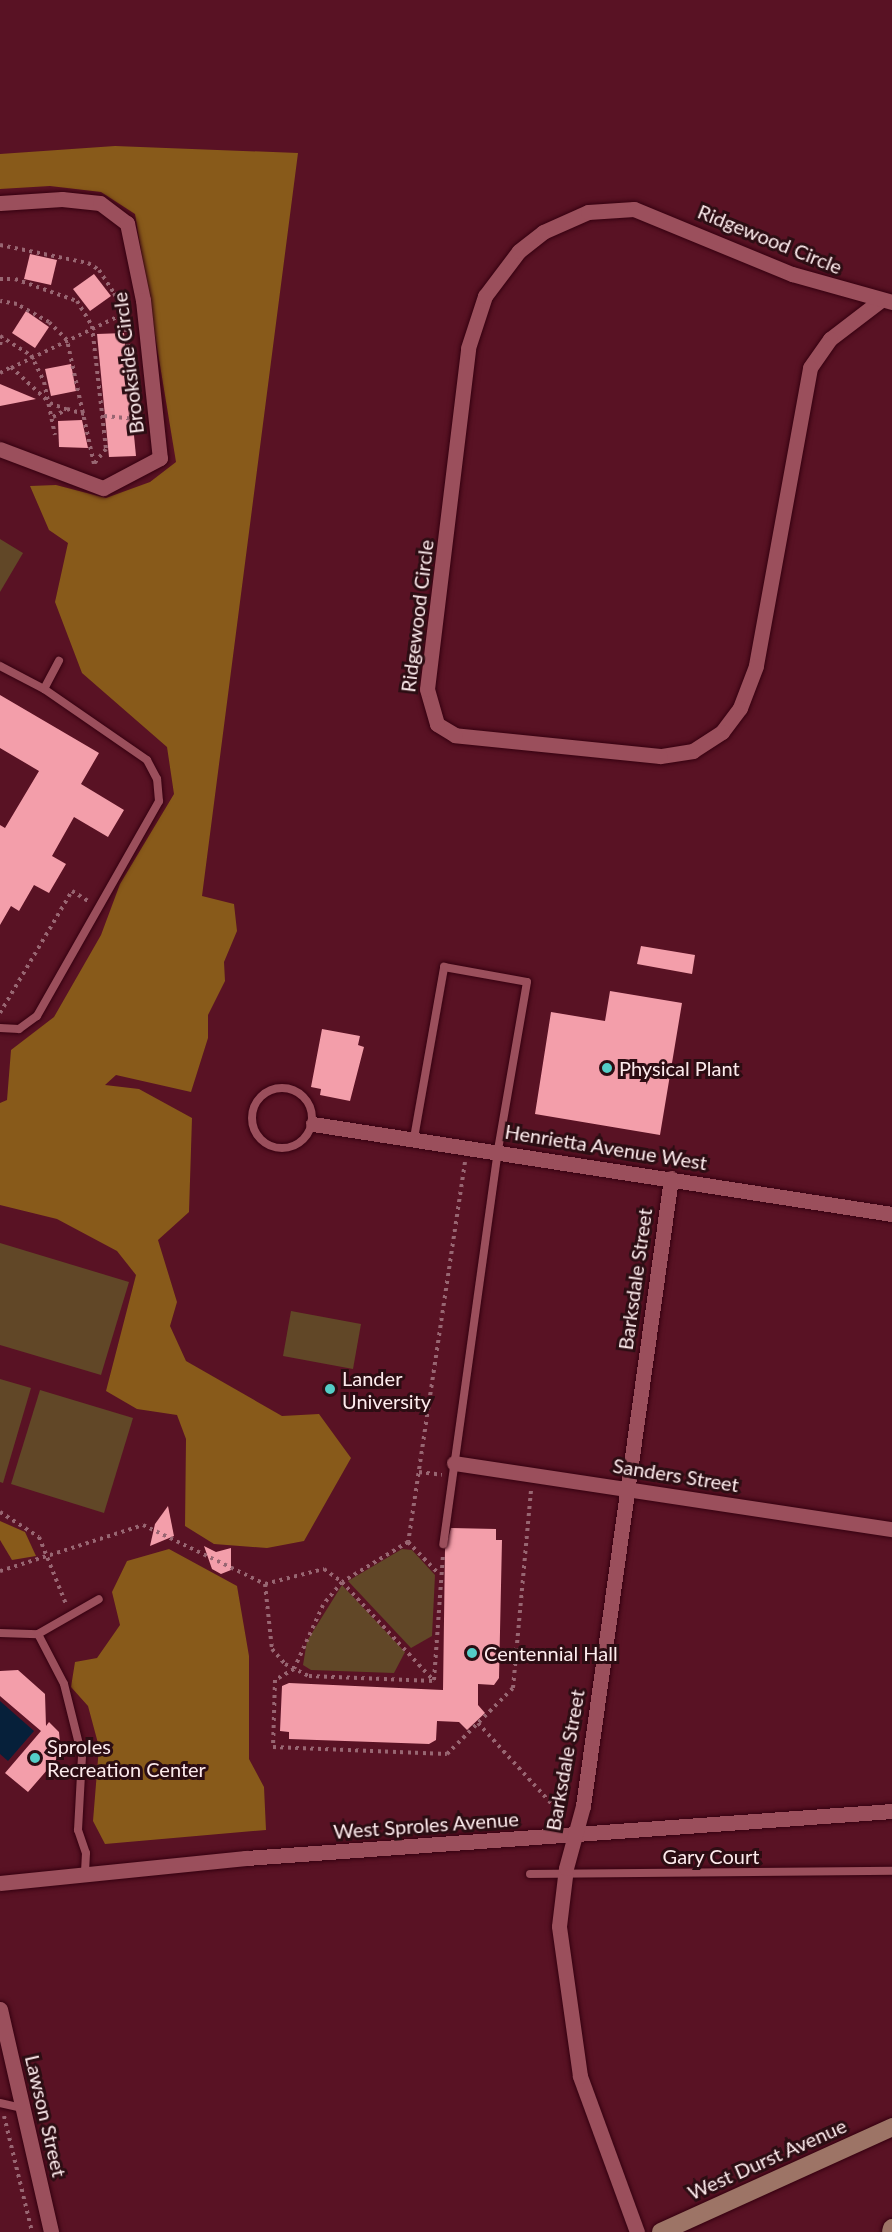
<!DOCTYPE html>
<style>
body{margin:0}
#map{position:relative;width:892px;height:2232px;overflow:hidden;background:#591224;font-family:Lato,sans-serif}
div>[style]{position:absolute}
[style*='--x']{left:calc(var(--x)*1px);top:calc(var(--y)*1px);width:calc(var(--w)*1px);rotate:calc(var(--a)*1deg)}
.green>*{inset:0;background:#614727}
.forest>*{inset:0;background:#885a1a}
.water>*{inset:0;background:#06203a}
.building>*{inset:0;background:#f39eaa}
.path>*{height:4px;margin-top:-2px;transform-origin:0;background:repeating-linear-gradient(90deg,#986672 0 3px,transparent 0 7.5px)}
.roads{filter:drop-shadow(0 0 2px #350110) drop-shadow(0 0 2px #350110)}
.lane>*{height:8px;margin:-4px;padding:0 4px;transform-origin:4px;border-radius:4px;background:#9b4f5c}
.lane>.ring{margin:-4px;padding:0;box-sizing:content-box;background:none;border:8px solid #9b4f5c;border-radius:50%}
.street>*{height:15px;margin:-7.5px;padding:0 7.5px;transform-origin:7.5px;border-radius:7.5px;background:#9b4f5c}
.secondary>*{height:18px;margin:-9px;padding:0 9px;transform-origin:9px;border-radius:9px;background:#9d7466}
.dots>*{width:16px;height:16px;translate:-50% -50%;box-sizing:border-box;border:3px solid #2c0d13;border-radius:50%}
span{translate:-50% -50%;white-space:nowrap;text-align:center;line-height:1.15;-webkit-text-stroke:6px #2c0d13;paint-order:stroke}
.street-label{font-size:20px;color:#fdebed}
.poi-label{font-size:20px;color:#fdebed}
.left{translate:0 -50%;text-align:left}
</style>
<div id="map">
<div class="green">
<div style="clip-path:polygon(0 539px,23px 553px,0 592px)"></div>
<div style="clip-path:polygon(0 1243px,129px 1282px,101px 1375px,0 1345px)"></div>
<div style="clip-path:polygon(291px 1311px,361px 1324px,353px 1369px,283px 1356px)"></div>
<div style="clip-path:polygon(0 1379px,31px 1388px,3px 1483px,0 1482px)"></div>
<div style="clip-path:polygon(40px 1390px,133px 1418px,104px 1513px,11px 1484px)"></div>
<div style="clip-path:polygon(402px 1549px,412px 1550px,435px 1575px,432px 1636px,411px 1648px,348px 1581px)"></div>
<div style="clip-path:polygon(342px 1585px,405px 1652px,394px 1673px,311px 1670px,303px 1665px,307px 1641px)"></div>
</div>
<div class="forest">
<div style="clip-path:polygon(115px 146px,298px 153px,202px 896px,234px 904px,237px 931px,224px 962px,225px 981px,208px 1015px,208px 1038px,191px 1092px,116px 1075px,105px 1085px,139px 1089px,192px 1118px,189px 1212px,158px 1240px,177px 1302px,170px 1326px,186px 1361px,282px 1416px,319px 1414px,351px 1458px,304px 1541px,267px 1548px,214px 1544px,185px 1526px,186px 1439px,177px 1415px,137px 1409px,106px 1391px,136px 1275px,117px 1251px,57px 1219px,0 1205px,0 1103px,7px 1100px,11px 1050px,54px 1017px,101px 935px,120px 884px,174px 794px,167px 747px,82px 673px,55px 602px,68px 543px,49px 530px,30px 486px,56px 485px,106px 498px,150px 482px,176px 462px,135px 214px,101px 192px,50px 186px,0 189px,0 154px)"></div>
<div style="clip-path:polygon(0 1521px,25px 1532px,36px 1556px,12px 1560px,0 1540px)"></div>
<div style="clip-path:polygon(169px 1549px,237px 1586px,249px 1656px,249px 1759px,264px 1787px,266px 1830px,105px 1844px,93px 1821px,99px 1747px,88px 1706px,71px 1687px,75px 1662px,97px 1658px,120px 1625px,112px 1592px,127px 1561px)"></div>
</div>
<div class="water">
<div style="clip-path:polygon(0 1701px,34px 1731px,8px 1761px,0 1754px)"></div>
</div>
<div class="building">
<div style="clip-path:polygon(30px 254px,57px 260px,51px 285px,24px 279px)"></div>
<div style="clip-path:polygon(94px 274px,111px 296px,90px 311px,73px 289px)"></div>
<div style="clip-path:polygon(26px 311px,49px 327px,35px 348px,12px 333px)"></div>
<div style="clip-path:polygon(124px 333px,136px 456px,109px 457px,97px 334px)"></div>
<div style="clip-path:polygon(71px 364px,76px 391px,51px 396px,45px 369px)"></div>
<div style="clip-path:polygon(0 384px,36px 399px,0 406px)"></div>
<div style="clip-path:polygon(82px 420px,88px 448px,59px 447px,58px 421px)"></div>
<div style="clip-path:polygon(0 695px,99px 753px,81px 784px,124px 810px,108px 837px,74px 817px,52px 856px,66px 864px,49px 893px,34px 885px,19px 911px,11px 906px,0 925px,0 825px,5px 828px,39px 771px,0 748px)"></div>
<div style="clip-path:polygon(641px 946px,695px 955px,692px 974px,637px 964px)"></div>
<div style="clip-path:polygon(610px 991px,682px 1003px,660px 1135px,535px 1114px,551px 1012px,605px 1021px)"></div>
<div style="clip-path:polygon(322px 1029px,360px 1036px,358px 1045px,364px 1047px,350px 1101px,320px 1095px,321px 1089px,311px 1087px)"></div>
<div style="clip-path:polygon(168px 1506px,174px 1536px,150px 1546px,155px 1524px)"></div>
<div style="clip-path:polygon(451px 1528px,496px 1529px,496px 1540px,502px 1540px,499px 1678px,494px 1685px,478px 1684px,478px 1705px,485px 1713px,467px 1730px,459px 1722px,437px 1721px,436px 1740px,429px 1744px,289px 1739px,289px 1732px,280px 1731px,282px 1686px,289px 1683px,443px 1690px,445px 1549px)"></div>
<div style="clip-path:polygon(204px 1546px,216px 1552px,231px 1548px,231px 1570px,221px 1574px,212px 1569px)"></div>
<div style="clip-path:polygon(18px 1670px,45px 1694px,46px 1726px,49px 1722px,59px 1732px,61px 1754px,28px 1792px,5px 1773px,41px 1731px,0 1696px,0 1671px)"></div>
</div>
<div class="path">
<div style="--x:0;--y:245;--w:90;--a:11.6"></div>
<div style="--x:88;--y:263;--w:13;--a:32"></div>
<div style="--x:99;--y:270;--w:27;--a:57"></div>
<div style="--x:114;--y:293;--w:23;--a:65"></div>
<div style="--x:124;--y:314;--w:106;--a:82.9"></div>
<div style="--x:137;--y:419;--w:36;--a:-175"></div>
<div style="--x:0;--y:279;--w:15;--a:0"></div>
<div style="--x:15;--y:279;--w:66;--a:19.5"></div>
<div style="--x:77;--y:301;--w:29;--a:59"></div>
<div style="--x:92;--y:326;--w:124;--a:83.5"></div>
<div style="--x:106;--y:449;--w:19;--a:129"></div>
<div style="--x:94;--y:464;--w:127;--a:-102.3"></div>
<div style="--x:67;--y:340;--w:25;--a:-135"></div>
<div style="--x:49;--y:322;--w:37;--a:-151"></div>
<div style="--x:17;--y:304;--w:17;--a:-170"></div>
<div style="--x:0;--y:336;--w:36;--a:32"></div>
<div style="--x:31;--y:355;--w:30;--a:64"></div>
<div style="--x:44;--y:382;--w:54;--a:78.3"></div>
<div style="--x:0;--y:345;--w:9;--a:-77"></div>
<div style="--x:11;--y:368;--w:124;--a:-25.7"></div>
<div style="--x:0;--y:373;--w:13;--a:-29"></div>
<div style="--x:11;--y:367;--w:53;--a:42.7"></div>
<div style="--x:50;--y:403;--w:19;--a:21"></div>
<div style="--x:53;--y:417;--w:16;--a:-30"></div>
<div style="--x:67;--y:409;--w:18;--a:16"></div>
<div style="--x:0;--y:1013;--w:142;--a:-59.5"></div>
<div style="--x:72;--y:891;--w:19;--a:32"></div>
<div style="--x:465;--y:1162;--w:384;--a:98.5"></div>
<div style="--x:408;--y:1542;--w:77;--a:148.8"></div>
<div style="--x:342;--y:1582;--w:30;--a:130"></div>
<div style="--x:323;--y:1605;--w:70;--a:114.4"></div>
<div style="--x:294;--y:1669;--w:22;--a:150"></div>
<div style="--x:275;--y:1680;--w:67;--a:91.7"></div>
<div style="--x:273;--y:1747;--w:174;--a:2.3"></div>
<div style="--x:447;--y:1754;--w:93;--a:-45"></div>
<div style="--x:513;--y:1688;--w:199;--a:-84.8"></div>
<div style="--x:419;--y:1472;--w:23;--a:7"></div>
<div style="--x:0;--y:1512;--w:46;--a:32.7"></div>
<div style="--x:39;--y:1537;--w:72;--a:68.1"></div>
<div style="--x:408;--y:1542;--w:43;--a:45.9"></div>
<div style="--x:0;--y:1571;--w:150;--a:-17.8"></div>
<div style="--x:143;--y:1525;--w:136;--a:25.8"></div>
<div style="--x:265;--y:1584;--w:61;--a:-14.3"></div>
<div style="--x:324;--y:1569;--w:22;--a:36"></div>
<div style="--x:342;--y:1582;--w:135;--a:47.1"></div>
<div style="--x:265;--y:1584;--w:65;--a:83.9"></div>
<div style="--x:272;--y:1649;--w:20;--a:49"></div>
<div style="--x:285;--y:1664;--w:27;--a:27"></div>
<div style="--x:309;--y:1676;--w:125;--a:2.3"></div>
<div style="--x:434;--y:1680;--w:126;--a:-85.9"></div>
<div style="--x:478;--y:1723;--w:120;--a:47.7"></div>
<div style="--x:4;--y:2116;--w:119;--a:76.4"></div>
</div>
<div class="roads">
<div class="lane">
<div style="--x:0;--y:666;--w:50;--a:27.6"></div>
<div style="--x:0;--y:1028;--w:19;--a:3"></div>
<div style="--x:19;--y:1029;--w:22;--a:-36"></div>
<div style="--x:37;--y:1016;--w:247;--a:-60.4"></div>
<div style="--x:159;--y:801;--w:22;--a:-95"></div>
<div style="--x:157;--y:779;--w:21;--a:-118"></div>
<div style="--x:147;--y:760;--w:125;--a:-145.4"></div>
<div style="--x:44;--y:689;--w:32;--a:-62"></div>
<div class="ring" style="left:252px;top:1088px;width:52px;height:52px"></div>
<div style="--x:414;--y:1138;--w:174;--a:-80"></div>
<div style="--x:444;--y:967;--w:84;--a:10.2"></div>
<div style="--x:527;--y:982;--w:170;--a:99.8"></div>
<div style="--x:498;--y:1150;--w:398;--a:97.9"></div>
<div style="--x:0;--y:1633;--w:38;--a:2"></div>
<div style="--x:38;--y:1634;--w:56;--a:62.5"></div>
<div style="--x:64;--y:1684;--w:74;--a:76"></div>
<div style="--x:82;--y:1756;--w:74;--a:93.1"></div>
<div style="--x:78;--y:1830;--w:24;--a:71"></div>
<div style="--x:86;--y:1853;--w:21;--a:93"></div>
<div style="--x:38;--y:1634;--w:70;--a:-29.8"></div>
<div style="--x:530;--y:1874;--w:362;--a:-0.5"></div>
<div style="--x:0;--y:2103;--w:23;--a:13"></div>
</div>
<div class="street">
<div style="--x:0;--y:203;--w:62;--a:-3.7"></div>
<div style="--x:62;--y:199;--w:38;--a:6"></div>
<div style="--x:100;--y:203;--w:34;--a:37"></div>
<div style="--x:127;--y:223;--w:79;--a:78.3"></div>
<div style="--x:143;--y:300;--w:159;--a:83.9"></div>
<div style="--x:160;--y:458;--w:64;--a:152.2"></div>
<div style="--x:103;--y:488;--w:110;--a:-159.3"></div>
<div style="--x:881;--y:300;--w:64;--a:142.6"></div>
<div style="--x:830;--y:339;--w:35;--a:125"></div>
<div style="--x:810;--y:368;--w:303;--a:100.3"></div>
<div style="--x:756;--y:666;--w:45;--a:110.9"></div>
<div style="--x:740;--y:708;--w:30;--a:127"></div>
<div style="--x:722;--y:732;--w:35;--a:147"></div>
<div style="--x:693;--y:751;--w:33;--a:171"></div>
<div style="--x:660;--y:756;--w:206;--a:-174.2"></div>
<div style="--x:455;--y:735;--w:21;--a:-149"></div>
<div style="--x:437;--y:724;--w:36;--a:-106"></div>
<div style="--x:427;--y:689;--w:343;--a:-83.1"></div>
<div style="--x:468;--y:348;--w:55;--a:-71.9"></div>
<div style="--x:485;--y:296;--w:56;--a:-52.9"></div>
<div style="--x:519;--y:251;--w:31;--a:-38"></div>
<div style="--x:543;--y:232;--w:49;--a:-24"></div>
<div style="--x:588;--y:212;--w:46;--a:-3.7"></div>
<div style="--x:634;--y:209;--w:171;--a:22.4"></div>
<div style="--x:792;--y:274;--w:104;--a:15.6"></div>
<div style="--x:313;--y:1124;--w:586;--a:8.84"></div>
<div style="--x:454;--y:1463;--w:443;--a:8.6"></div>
<div style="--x:0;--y:1883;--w:247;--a:-5.8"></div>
<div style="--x:246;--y:1858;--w:648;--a:-4.16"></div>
<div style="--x:0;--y:2009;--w:229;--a:77.1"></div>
<div style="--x:637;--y:2232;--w:166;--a:-110.1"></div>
<div style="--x:580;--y:2076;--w:151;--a:-98"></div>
<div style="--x:559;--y:1926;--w:58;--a:-83.1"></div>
<div style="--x:566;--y:1868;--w:64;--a:-74.7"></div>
<div style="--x:583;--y:1806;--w:634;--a:-82.02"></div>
</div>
<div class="secondary">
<div style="--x:661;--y:2232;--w:254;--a:-24.4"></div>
<div style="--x:891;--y:2232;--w:4;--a:-76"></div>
</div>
</div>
<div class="dots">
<div style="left:607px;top:1068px;background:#54cdc7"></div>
<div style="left:330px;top:1389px;background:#54cdc7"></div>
<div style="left:472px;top:1653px;background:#54cdc7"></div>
<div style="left:35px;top:1758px;background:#54cdc7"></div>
</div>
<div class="street-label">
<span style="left:770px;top:239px;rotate:22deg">Ridgewood Circle</span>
<span style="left:128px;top:363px;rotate:-97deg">Brookside Circle</span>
<span style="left:417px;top:616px;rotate:-83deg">Ridgewood Circle</span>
<span style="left:606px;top:1147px;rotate:9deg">Henrietta Avenue West</span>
<span style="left:635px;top:1279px;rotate:-82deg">Barksdale Street</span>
<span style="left:676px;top:1475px;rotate:9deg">Sanders Street</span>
<span style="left:565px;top:1760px;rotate:-80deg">Barksdale Street</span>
<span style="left:426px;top:1825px;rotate:-4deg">West Sproles Avenue</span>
<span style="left:711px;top:1856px">Gary Court</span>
<span style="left:46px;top:2116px;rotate:77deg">Lawson Street</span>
<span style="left:767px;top:2159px;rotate:-24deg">West Durst Avenue</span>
</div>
<div class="poi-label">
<span class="left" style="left:619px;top:1068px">Physical Plant</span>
<span class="left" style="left:342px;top:1390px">Lander<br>University</span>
<span class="left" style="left:484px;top:1653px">Centennial Hall</span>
<span class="left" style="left:47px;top:1758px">Sproles<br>Recreation Center</span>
</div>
</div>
